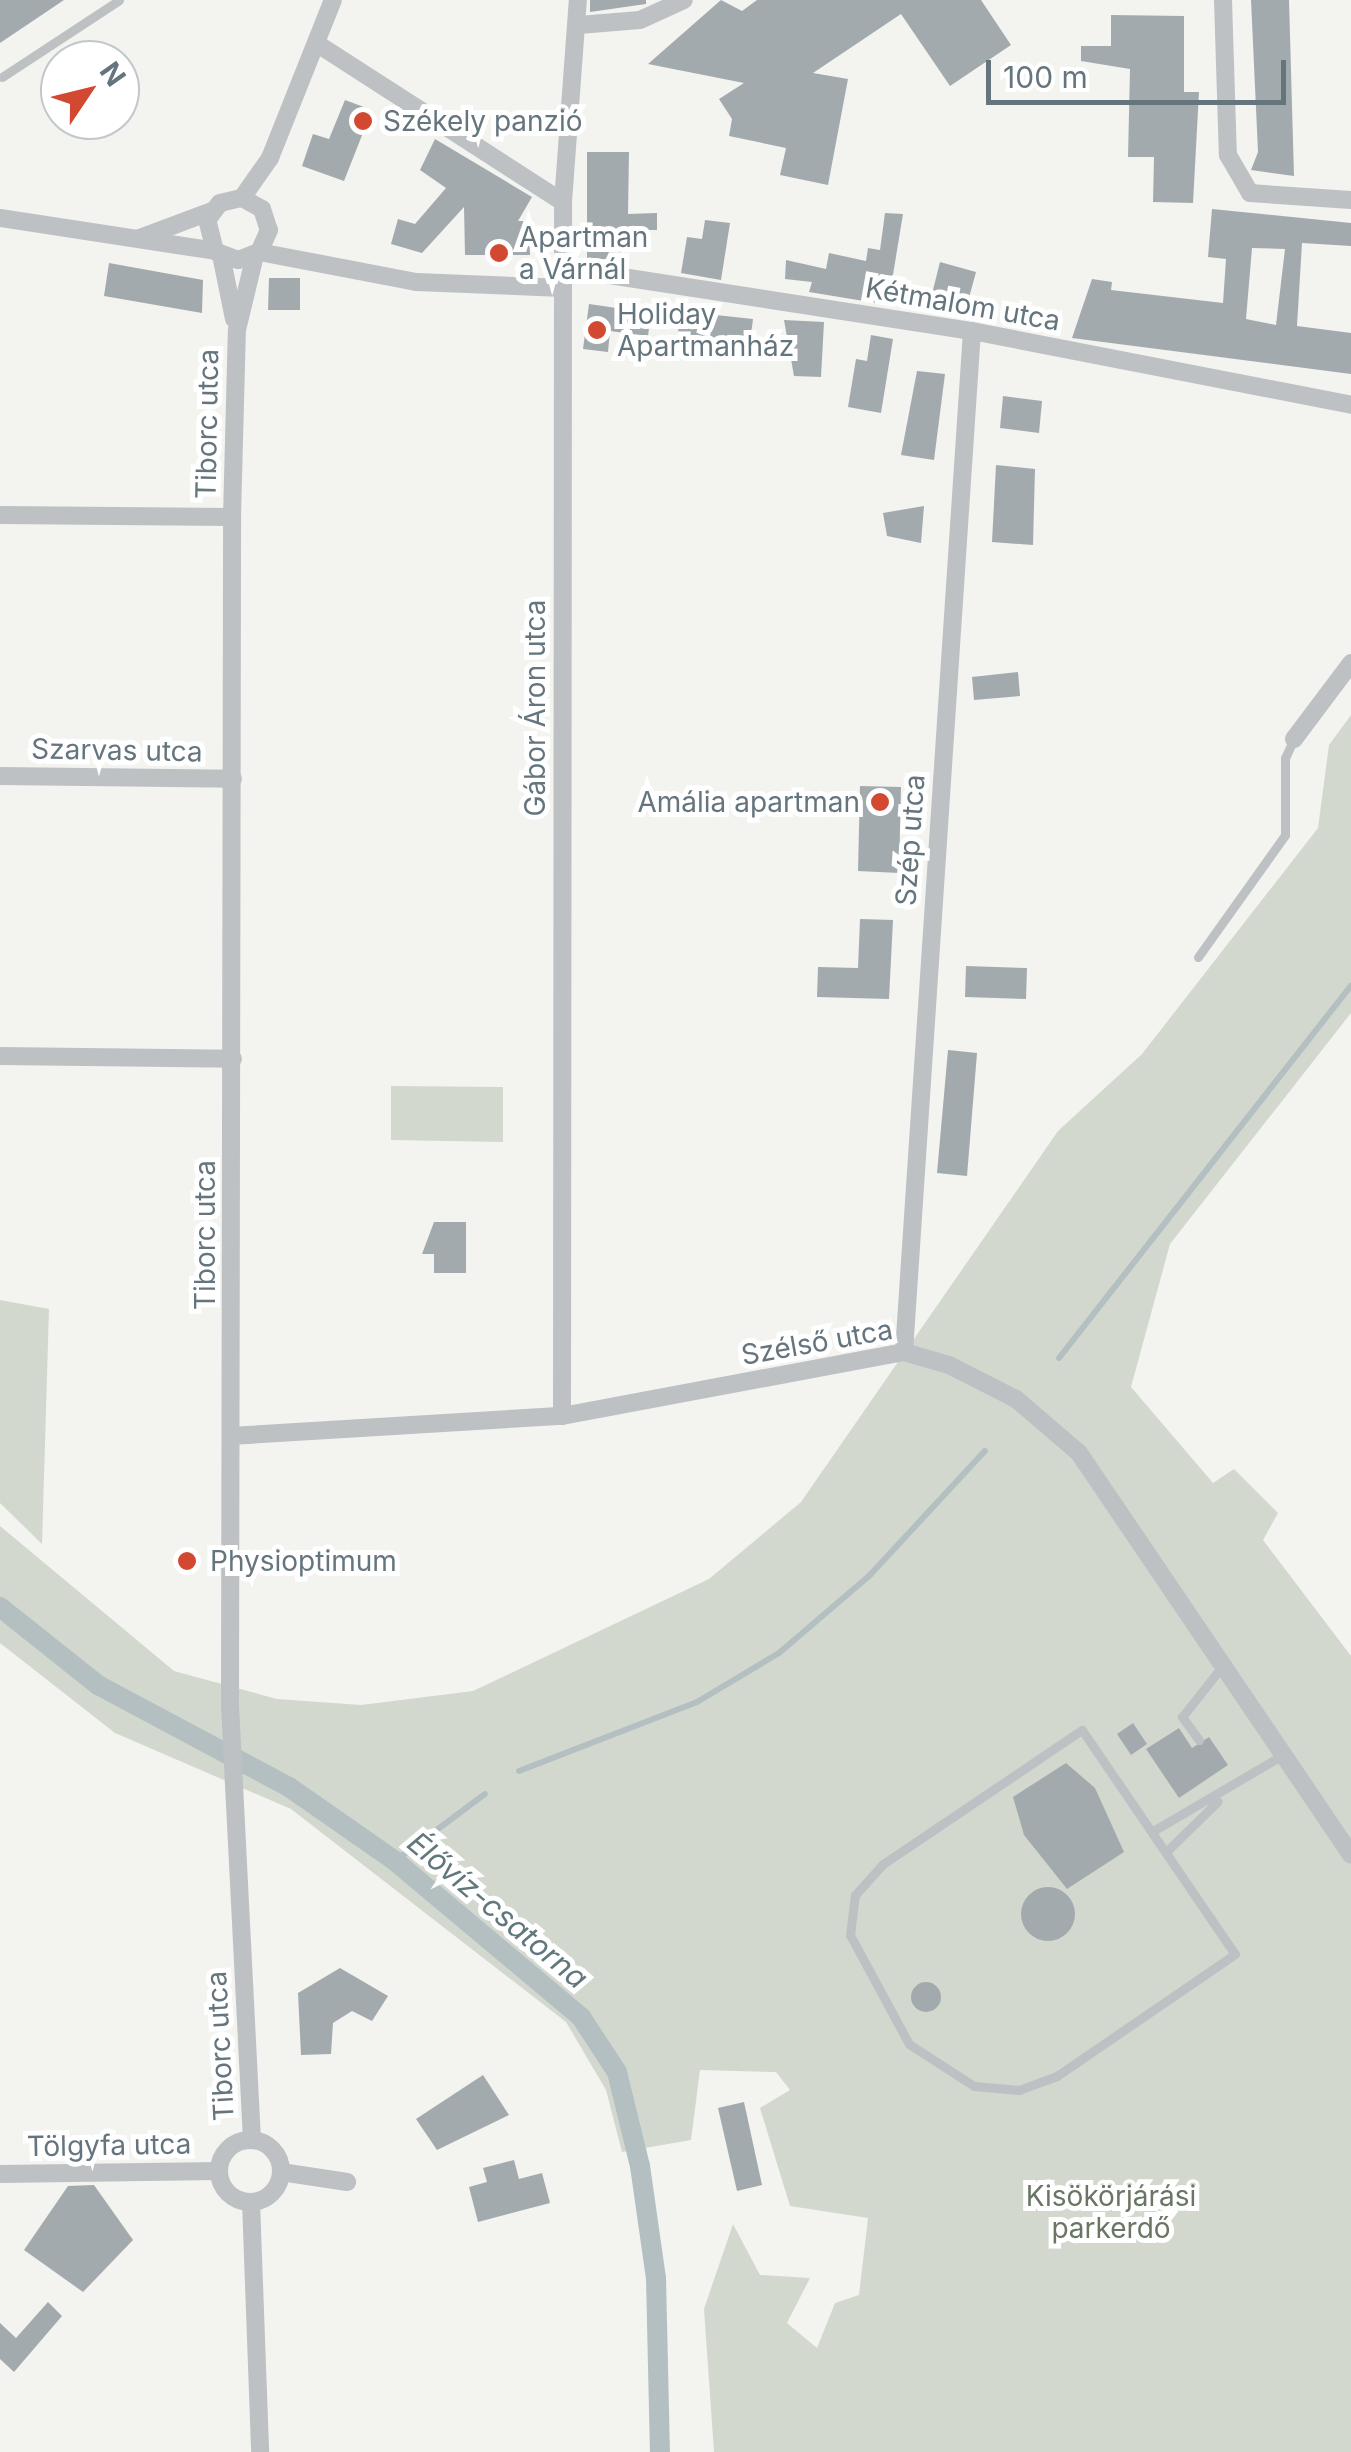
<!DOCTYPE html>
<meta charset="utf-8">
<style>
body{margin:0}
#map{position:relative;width:1351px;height:2452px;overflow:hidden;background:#f3f3f0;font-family:Inter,sans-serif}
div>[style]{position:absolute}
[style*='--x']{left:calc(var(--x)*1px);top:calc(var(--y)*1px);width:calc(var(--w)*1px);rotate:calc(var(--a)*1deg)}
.green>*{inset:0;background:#d3d8cf}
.stream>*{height:6px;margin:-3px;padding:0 3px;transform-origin:3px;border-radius:3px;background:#b3bfc1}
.canal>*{height:20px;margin:-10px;padding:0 10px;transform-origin:10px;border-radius:10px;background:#b3bfc1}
.building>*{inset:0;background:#a3aaae}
.round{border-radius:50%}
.lane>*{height:9px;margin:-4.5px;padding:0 4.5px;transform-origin:4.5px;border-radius:4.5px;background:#bdc1c4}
.street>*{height:18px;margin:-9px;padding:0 9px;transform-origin:9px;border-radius:9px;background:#bdc1c4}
.street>.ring{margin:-9px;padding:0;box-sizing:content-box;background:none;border:18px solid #bdc1c4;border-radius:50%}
.dots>*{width:28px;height:28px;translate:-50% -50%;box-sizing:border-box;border:5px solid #fff;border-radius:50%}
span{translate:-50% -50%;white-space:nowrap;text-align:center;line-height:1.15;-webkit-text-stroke:10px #fff;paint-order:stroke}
.poi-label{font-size:28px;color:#65757e}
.left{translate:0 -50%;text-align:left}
.right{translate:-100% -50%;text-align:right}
.street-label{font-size:28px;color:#65757e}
.park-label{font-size:28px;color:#697663}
.water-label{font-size:30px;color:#61777b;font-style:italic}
.north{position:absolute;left:40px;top:40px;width:100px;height:100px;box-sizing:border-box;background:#fff;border:2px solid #c1c8cb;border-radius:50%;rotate:55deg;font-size:28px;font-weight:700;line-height:40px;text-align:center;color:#65757e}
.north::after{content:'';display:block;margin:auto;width:35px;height:45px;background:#d24831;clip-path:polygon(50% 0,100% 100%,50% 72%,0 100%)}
.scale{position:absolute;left:986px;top:60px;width:300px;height:45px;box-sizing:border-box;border:5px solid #65757e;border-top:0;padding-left:12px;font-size:30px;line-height:35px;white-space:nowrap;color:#65757e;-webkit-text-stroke:8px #fff;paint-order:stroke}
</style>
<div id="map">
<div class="green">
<div style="clip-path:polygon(1351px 715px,1351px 1013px,1170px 1244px,1131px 1387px,1213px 1483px,1234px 1469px,1278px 1513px,1263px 1540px,1351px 1656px,1351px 2452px,714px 2452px,704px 2309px,733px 2224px,760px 2275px,810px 2278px,787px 2323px,817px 2348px,835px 2303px,859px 2295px,868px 2218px,790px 2206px,760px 2108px,790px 2090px,776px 2072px,700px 2070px,691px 2140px,622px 2152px,606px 2090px,566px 2022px,291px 1809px,115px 1733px,0 1643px,0 1526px,174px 1671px,277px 1699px,361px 1705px,473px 1691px,709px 1579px,801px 1502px,1058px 1131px,1142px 1054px,1318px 828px,1329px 745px)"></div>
<div style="clip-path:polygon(391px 1086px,503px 1087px,503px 1142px,391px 1140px)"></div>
<div style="clip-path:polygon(0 1300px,49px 1309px,42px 1544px,0 1503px)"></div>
</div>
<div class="stream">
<div style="--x:1059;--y:1358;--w:473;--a:-51.9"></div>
<div style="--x:519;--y:1771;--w:191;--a:-21.2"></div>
<div style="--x:697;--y:1702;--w:96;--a:-30.9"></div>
<div style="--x:779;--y:1653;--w:120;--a:-40.6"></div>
<div style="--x:870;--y:1575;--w:169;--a:-47.2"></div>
<div style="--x:395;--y:1861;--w:112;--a:-36.7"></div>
</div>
<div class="canal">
<div style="--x:0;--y:1607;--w:125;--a:38.5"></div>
<div style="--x:98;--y:1685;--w:217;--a:28.1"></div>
<div style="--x:289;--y:1787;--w:129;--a:34.9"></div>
<div style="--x:395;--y:1861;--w:243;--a:40"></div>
<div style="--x:581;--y:2017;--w:66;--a:56.8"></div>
<div style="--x:617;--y:2072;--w:97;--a:76.3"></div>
<div style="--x:640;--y:2166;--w:113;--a:81.9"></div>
<div style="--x:656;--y:2278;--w:174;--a:88.7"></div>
</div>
<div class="building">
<div style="clip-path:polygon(0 0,64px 0,0 43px)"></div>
<div style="clip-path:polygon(590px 0,646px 0,646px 4px,590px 12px)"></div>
<div style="clip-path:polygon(721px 0,742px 11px,757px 0,981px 0,1011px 45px,950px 86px,901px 14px,813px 73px,848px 79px,828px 185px,780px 175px,786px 148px,729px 136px,732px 119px,719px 99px,744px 83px,648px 64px)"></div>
<div style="clip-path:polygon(1251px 0,1289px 0,1294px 176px,1251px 170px,1258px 152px)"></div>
<div style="clip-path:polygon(1111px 15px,1184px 16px,1184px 92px,1199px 92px,1193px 203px,1153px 202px,1154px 157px,1128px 157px,1130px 69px,1081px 61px,1081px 46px,1111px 46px)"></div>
<div style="clip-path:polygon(345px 100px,372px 110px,344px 181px,302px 166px,313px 134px,329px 139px)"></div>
<div style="clip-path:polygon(435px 139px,532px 197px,518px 221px,529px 221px,530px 255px,465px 255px,464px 207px,422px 253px,391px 244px,398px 219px,415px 224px,446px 188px,420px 170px)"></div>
<div style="clip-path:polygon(587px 152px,629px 152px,628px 214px,657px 213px,657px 230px,623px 230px,623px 259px,587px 259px)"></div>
<div style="clip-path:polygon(evenodd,1212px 209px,1351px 223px,1351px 246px,1302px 243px,1297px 326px,1351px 333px,1351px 374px,1072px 338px,1092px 279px,1112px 282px,1111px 290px,1223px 303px,1226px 259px,1208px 257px,1212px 209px,1252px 248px,1285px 249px,1276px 325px,1246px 319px,1252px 248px)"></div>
<div style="clip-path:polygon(885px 213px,903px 214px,888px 305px,809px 292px,812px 282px,785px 279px,786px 260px,826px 269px,829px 253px,866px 261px,868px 248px,880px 250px)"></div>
<div style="clip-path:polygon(705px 220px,730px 223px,721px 280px,681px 273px,687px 237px,702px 239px)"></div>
<div style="clip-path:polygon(940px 262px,976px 272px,964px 316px,929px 306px)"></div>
<div style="clip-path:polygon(109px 263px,203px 280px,202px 313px,104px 296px)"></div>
<div style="clip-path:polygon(269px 278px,300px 278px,300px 310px,268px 310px)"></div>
<div style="clip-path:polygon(589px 304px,651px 313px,648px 336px,610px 331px,608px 352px,583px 349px)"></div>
<div style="clip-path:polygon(679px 311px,753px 319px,749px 350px,678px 338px)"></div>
<div style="clip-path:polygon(784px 320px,824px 322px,821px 377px,794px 376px)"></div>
<div style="clip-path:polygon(871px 335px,893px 339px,881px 413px,848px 407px,856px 359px,867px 361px)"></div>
<div style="clip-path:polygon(917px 371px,945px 374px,934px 460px,901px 455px)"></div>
<div style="clip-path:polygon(1003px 396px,1042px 401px,1039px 433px,1000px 428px)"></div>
<div style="clip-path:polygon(996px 465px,1035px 469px,1033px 545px,992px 542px)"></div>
<div style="clip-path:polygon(924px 506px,921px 543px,887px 536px,883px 513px)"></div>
<div style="clip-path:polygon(1018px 672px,1020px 696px,974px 700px,972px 677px)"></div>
<div style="clip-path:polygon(860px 786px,901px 787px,899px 873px,858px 871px)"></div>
<div style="clip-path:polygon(860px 919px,893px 920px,889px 999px,817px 997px,818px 967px,858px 968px)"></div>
<div style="clip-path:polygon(966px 966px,1027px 968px,1026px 999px,965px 997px)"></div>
<div style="clip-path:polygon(948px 1050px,977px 1053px,967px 1176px,937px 1173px)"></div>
<div style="clip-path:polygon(434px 1222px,466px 1222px,466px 1273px,434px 1273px,434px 1254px,422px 1254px)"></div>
<div style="clip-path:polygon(1133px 1723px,1147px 1744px,1131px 1755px,1117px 1734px)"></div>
<div style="clip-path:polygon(1179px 1728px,1192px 1748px,1209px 1737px,1228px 1765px,1179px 1798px,1146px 1749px)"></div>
<div style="clip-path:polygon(1066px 1763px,1095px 1788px,1124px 1852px,1067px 1889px,1024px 1835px,1013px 1797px)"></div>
<div class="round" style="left:1021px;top:1887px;width:54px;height:54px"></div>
<div style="clip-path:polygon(340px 1968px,388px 1996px,372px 2021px,352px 2011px,333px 2023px,331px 2054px,301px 2055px,298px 1993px)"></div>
<div class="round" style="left:911px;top:1982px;width:30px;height:30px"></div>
<div style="clip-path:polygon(483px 2075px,509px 2115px,437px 2150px,416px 2119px)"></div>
<div style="clip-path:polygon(744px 2102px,762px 2185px,737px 2191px,718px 2108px)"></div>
<div style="clip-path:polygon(514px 2160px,519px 2179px,542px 2173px,550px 2203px,478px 2222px,469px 2187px,487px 2182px,483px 2168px)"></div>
<div style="clip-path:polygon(94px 2185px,133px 2240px,83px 2292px,24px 2250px,68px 2186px)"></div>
<div style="clip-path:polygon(48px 2302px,62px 2316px,14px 2372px,0 2359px,0 2323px,16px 2338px)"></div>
</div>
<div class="lane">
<div style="--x:2;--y:77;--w:140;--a:-33.3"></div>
<div style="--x:1198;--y:957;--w:150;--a:-54.5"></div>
<div style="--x:1285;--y:835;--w:77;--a:-90"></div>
<div style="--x:1285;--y:758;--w:21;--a:-65"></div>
<div style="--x:1082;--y:1730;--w:271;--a:55.7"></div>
<div style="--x:1235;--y:1954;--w:216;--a:145.6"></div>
<div style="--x:1057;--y:2076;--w:40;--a:159.8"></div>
<div style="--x:1019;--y:2090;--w:45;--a:-174.9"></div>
<div style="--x:974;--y:2086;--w:77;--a:-147.1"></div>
<div style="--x:909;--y:2044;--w:124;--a:-118.4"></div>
<div style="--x:850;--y:1935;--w:40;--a:-82.9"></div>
<div style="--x:855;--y:1895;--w:42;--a:-47.9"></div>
<div style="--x:883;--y:1864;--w:240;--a:-34"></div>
<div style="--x:1199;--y:1740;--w:29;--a:-126"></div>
<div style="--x:1182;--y:1717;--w:66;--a:-51.7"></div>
<div style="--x:1153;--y:1831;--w:152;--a:-30.4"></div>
<div style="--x:1167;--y:1851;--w:71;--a:-44.4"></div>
</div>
<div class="street">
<div style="--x:1223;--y:0;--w:155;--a:88.2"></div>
<div style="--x:1228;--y:155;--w:44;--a:59.9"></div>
<div style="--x:1250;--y:193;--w:101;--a:4"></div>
<div style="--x:579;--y:25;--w:61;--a:-4.7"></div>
<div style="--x:640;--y:20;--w:48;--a:-24.4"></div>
<div style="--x:316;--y:43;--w:294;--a:32.8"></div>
<div style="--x:242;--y:198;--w:23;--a:29"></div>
<div style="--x:262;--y:209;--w:22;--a:72"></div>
<div style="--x:269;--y:230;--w:24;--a:114"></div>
<div style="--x:259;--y:252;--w:22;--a:159"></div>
<div style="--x:238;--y:260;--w:25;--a:-159"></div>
<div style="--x:215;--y:251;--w:32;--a:-104"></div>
<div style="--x:207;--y:220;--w:21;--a:-53"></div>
<div style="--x:220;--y:203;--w:23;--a:-13"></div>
<div style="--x:242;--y:198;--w:49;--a:-55"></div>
<div style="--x:270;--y:158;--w:170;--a:-68.3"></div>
<div style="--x:0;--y:218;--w:218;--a:8.7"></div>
<div style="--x:140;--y:238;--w:77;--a:-20.6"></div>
<div style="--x:259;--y:252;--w:160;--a:10.8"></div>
<div style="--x:416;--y:282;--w:147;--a:2.3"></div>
<div style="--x:221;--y:255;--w:65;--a:78.5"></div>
<div style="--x:564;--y:268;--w:413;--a:8.8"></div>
<div style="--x:972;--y:331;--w:386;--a:11"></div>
<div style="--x:0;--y:515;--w:232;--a:0.5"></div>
<div style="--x:1294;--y:739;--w:95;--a:-53.1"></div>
<div style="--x:0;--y:776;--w:233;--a:0.7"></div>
<div style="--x:0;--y:1056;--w:233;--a:0.7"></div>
<div style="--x:904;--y:1352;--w:1023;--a:-86.19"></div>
<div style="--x:562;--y:1416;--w:1214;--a:-89.95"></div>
<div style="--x:563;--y:202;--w:203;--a:-85.8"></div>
<div style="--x:231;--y:1436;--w:332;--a:-3.5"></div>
<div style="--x:562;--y:1416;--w:348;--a:-10.6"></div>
<div style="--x:904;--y:1352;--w:47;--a:16.1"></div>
<div style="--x:949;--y:1365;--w:75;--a:26.9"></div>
<div style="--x:1016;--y:1399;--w:83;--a:40.6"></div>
<div style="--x:1079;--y:1453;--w:485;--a:55.9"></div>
<div style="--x:252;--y:2140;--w:434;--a:-92.9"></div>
<div style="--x:230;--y:1707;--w:1190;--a:-89.9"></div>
<div style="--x:232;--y:517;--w:187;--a:-88.5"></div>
<div style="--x:237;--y:330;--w:77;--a:-76.5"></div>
<div class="ring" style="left:219px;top:2140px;width:44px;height:44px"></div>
<div style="--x:281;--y:2172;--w:67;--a:8.6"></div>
<div style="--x:0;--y:2174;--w:219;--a:-0.8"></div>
<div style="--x:251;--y:2202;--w:250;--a:87.9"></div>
</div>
<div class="dots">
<div style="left:363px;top:121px;background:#d24831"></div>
<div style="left:499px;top:253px;background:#d24831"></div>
<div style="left:597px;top:330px;background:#d24831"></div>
<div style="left:880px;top:802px;background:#d24831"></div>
<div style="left:187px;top:1561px;background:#d24831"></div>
</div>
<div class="poi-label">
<span class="left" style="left:383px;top:121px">Székely panzió</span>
<span class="left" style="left:519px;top:253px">Apartman<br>a Várnál</span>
<span class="left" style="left:617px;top:330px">Holiday<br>Apartmanház</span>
<span class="right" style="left:860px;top:802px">Amália apartman</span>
<span class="left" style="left:210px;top:1561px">Physioptimum</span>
</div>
<div class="street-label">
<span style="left:963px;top:304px;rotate:10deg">Kétmalom utca</span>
<span style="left:207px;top:424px;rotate:-89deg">Tiborc utca</span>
<span style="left:535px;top:708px;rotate:-90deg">Gábor Áron utca</span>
<span style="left:117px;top:750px;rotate:1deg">Szarvas utca</span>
<span style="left:910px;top:840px;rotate:-86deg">Szép utca</span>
<span style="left:205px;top:1235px;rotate:-90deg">Tiborc utca</span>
<span style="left:817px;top:1342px;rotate:-10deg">Szélső utca</span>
<span style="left:220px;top:2046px;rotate:-93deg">Tiborc utca</span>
<span style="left:109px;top:2145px;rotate:-1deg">Tölgyfa utca</span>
</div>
<div class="park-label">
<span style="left:1111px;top:2212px">Kisökörjárási<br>parkerdő</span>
</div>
<div class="water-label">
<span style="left:498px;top:1910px;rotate:40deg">Élővíz-csatorna</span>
</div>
<div class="north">N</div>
<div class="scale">100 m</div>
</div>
